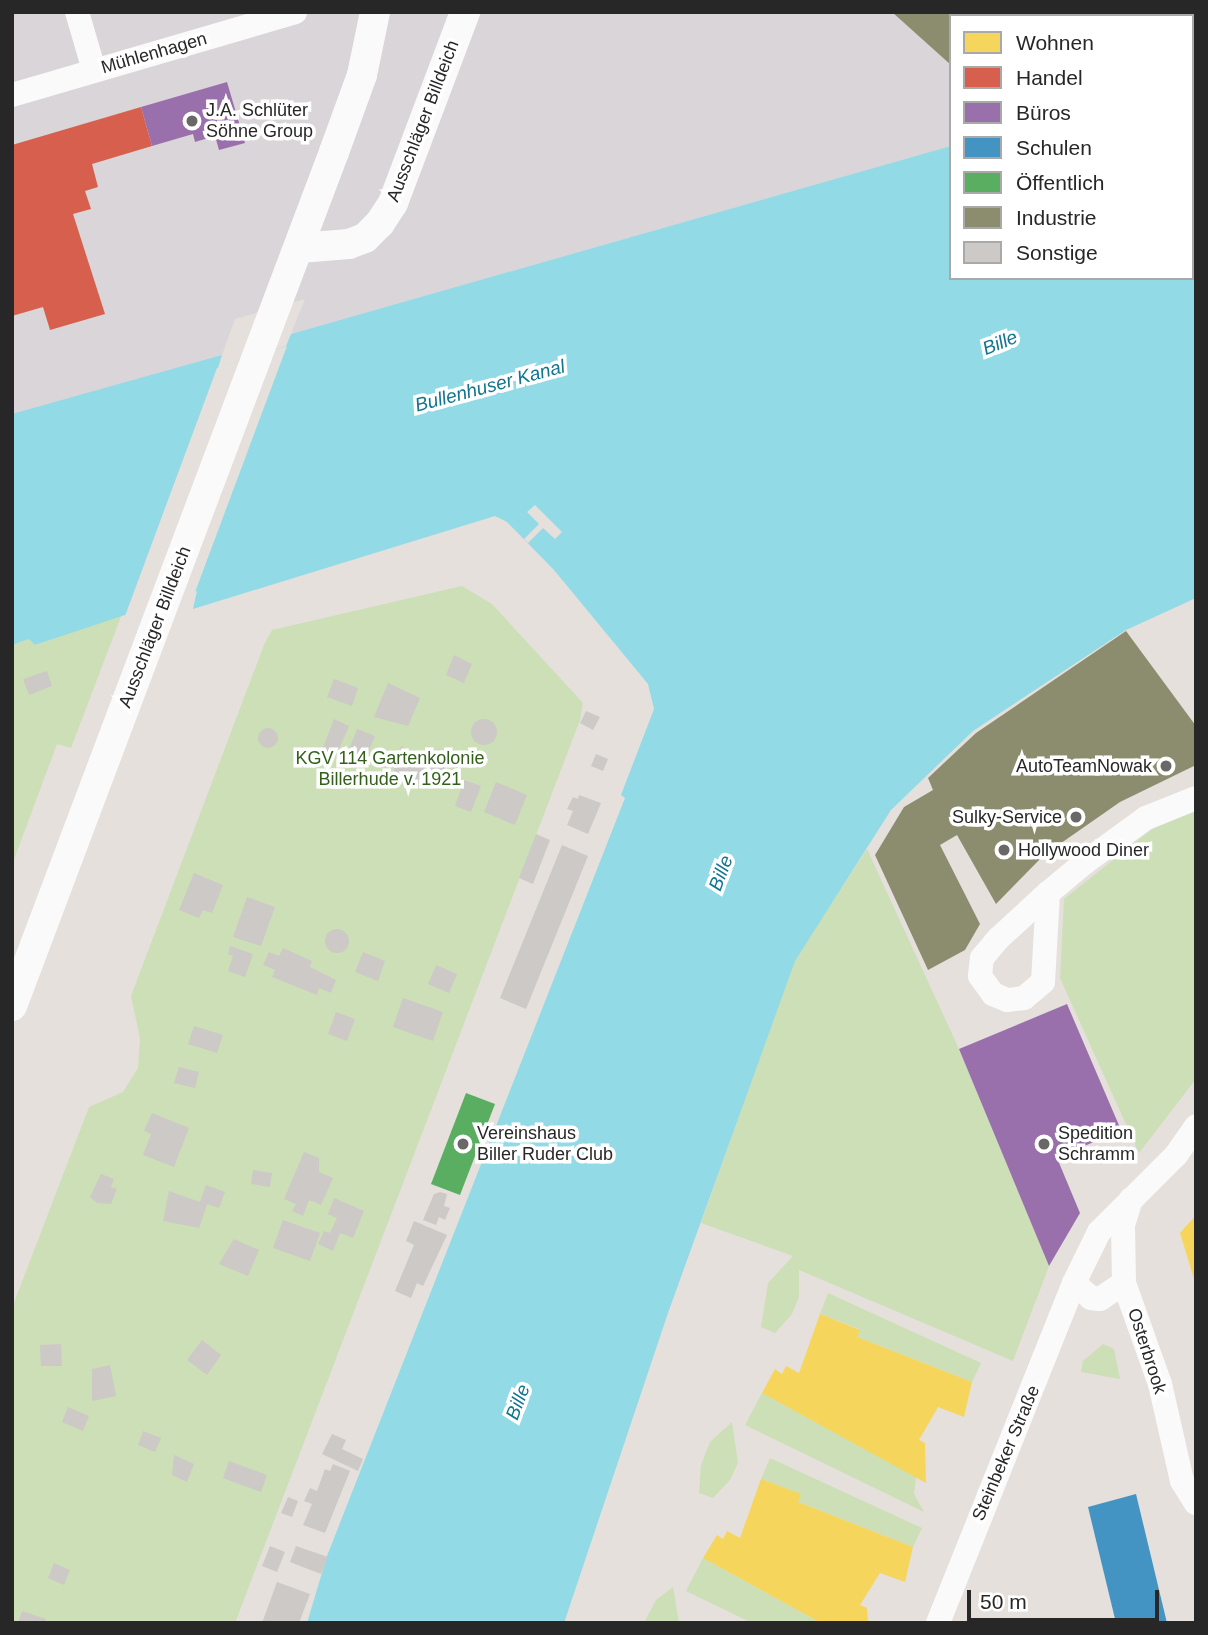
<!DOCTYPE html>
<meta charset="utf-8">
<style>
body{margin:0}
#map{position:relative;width:1208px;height:1635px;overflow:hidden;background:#e5e0dc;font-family:Helvetica,sans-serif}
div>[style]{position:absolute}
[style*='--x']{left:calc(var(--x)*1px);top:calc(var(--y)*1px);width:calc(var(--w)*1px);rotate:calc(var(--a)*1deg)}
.industrial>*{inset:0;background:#d9d5d8}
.green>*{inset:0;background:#ccdfb6}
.water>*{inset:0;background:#92dae5}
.pier>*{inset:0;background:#e5e0dc}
.homes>*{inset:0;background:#f6d55c}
.shops>*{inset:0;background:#d6604d}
.offices>*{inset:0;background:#9970ab}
.schools>*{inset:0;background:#4393c3}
.public>*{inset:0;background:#5aae61}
.industry>*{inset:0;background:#8c8c6e}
.building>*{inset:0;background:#ccc9c6}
.round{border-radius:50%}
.minor>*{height:24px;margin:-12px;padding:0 12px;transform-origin:12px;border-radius:12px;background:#fbfafa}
.tertiary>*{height:30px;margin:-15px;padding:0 15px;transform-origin:15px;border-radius:15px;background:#fbfafa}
.dots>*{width:19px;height:19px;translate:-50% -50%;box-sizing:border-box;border:4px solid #fff;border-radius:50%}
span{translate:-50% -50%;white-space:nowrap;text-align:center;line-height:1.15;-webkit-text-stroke:7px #fff;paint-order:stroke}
.street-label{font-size:18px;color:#272727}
.poi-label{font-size:18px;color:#272727}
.left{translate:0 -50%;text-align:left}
.right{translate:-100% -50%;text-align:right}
.park-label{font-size:18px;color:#32601b}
.water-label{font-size:19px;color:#117590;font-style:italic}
.frame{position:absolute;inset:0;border:14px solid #272727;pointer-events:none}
.legend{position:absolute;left:949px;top:14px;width:245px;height:266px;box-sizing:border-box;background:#fff;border:2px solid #a9a9a9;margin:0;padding:9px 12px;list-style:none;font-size:21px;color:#272727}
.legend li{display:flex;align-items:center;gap:14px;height:35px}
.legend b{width:35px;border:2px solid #a9a9a9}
.scale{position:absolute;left:967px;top:1590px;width:192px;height:32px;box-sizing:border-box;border:4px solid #272727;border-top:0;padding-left:9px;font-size:21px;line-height:24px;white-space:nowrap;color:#272727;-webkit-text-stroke:5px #fff;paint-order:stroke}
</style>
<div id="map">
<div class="industrial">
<div style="clip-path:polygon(12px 12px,1196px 12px,1196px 14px,951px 16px,951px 146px,291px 334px,305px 299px,235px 319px,222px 355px,12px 416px)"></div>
</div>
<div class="green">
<div style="clip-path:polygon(462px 586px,492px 604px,583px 703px,580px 720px,235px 1623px,12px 1623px,12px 1308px,89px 1107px,123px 1092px,138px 1068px,140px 1038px,131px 996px,264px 645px,272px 630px)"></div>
<div style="clip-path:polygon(122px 614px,71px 748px,57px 744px,12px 865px,12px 645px,29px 639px,36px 645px)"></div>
<div style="clip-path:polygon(1196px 811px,1196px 1079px,1139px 1153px,1060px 978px,1064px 899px,1152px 829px)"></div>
<div style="clip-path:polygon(867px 849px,959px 1049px,1049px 1266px,1013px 1361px,799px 1270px,799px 1297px,792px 1314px,775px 1333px,761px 1327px,768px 1283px,793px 1256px,701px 1223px,794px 961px)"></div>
<div style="clip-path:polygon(828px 1293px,981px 1363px,972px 1382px,857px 1337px,859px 1329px,820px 1314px)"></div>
<div style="clip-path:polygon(1103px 1344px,1114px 1349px,1120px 1379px,1081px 1372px,1083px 1361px)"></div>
<div style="clip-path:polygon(762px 1393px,916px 1477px,914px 1494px,924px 1512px,745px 1425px)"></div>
<div style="clip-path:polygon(732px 1422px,738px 1463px,730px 1480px,713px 1498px,699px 1493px,701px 1465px,710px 1442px)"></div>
<div style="clip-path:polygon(770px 1458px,922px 1528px,913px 1547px,798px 1502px,800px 1494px,761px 1479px)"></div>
<div style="clip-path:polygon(703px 1558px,821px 1623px,752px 1623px,686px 1591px)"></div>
<div style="clip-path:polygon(673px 1587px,679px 1623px,644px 1623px,656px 1600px)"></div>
</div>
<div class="water">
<div style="clip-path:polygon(1196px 14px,1196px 598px,1126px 630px,973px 731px,891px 810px,795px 961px,668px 1313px,564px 1623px,307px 1623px,327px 1556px,625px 798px,621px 795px,654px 709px,648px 684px,554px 570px,507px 522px,495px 516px,193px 609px,197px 591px,35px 645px,29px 639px,12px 645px,12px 414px,222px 355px,218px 368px,286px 346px,291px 334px,951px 146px,951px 278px,1192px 278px)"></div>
</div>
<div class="pier">
<div style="clip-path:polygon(287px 346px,194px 595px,125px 616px,217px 368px)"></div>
<div style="clip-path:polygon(535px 505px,562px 532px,555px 539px,543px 528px,528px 543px,524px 539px,539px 524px,527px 512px)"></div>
</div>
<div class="homes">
<div style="clip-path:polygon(1196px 1215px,1196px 1282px,1195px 1282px,1180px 1233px)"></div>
<div style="clip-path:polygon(820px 1314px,860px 1330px,857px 1337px,972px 1382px,964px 1417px,938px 1407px,919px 1440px,925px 1443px,926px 1483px,762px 1393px,775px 1369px,782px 1374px,786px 1366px,799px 1373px)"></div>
<div style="clip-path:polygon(761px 1479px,801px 1494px,798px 1502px,913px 1547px,905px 1582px,880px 1573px,860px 1605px,867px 1608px,868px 1623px,821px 1623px,703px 1558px,717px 1535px,723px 1539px,727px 1531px,740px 1538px)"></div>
</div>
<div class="shops">
<div style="clip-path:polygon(141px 107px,152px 146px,92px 164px,98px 187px,85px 191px,91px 209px,73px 214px,105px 314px,50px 330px,43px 307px,12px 316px,12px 145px)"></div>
</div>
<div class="offices">
<div style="clip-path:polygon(227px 82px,245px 143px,219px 150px,215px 136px,195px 142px,193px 134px,152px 146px,141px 107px)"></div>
<div style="clip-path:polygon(1067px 1004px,1121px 1130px,1057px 1158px,1080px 1213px,1049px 1266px,959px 1049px)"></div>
</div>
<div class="schools">
<div style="clip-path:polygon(1136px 1494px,1167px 1623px,1116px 1623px,1088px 1507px)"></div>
</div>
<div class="public">
<div style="clip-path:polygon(466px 1093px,495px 1104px,460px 1195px,431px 1184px)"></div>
</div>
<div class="industry">
<div style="clip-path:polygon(892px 12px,998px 12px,951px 16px,951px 65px)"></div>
<div style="clip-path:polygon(1126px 631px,1196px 726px,1196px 765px,1120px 802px,1044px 855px,996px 904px,957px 835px,940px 845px,980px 924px,965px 950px,928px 970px,875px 855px,904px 807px,933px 790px,928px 778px,976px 733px)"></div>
</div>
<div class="building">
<div style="clip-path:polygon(454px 655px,472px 664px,464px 683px,446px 675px)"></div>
<div style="clip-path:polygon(47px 671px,52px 686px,29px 695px,23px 679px)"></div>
<div style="clip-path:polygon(334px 679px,358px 688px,352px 706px,327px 697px)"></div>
<div style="clip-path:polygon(388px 683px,420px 698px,408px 726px,374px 717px)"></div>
<div style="clip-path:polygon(586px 711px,600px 717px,593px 730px,580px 723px)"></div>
<div style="clip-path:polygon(334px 719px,349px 726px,336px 756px,322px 750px)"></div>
<div class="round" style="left:471px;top:719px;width:26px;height:26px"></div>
<div class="round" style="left:258px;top:728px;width:20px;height:20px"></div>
<div style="clip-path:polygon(357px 729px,375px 736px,365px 761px,347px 754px)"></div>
<div style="clip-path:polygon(401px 746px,422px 757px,424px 752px,435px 756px,438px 749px,451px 754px,444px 775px,437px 772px,434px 785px,426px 782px,424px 786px,393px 773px)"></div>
<div style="clip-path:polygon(596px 754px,608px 759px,603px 771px,591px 766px)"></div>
<div style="clip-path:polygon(464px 780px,481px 786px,471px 812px,455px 806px)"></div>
<div style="clip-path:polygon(496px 782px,527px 795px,515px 825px,484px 812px)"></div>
<div style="clip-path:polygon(579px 795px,601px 803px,588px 834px,567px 825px,573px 811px,567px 809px,573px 797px,578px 799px)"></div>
<div style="clip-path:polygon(536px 834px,550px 840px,533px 884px,519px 878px)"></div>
<div style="clip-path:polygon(562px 845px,588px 856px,526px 1009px,500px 998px)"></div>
<div style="clip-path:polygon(194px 873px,223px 885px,212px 913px,203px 910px,199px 918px,179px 910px)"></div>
<div style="clip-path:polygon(247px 897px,275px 907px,261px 946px,233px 937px)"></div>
<div class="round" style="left:325px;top:929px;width:24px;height:24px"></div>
<div style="clip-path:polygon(230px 946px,253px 954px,245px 977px,228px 971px,233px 956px,228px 954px)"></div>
<div style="clip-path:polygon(283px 948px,312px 961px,310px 967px,336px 980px,331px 993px,319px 988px,317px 995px,272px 977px,275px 970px,263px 965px,269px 952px,279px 956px)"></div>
<div style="clip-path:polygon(363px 952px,385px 961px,378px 981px,355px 972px)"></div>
<div style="clip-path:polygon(436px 965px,457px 974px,449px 993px,428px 984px)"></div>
<div style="clip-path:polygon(403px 998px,443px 1012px,433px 1041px,393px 1027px)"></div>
<div style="clip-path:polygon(336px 1012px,355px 1019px,347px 1041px,328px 1034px)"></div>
<div style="clip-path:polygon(194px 1026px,223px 1035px,217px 1053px,188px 1044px)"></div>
<div style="clip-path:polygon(179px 1067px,199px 1072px,195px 1088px,174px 1083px)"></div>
<div style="clip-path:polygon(152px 1113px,189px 1128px,174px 1167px,143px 1155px,151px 1134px,144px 1131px)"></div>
<div style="clip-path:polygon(304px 1152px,319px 1158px,319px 1172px,333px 1178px,321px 1205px,309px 1200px,303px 1216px,292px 1211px,296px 1204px,284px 1199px)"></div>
<div style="clip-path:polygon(253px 1170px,272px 1173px,270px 1187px,251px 1184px)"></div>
<div style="clip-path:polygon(101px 1174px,114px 1179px,111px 1187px,117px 1189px,111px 1204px,97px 1203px,90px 1197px)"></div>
<div style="clip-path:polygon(206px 1185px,225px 1192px,219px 1208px,207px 1204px,199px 1228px,163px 1221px,169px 1191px,200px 1202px)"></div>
<div style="clip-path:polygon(440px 1192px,447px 1194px,444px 1206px,450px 1208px,445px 1220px,439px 1217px,436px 1225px,423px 1220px,434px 1194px)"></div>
<div style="clip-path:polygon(334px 1198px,364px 1211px,353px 1238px,340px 1233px,333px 1251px,318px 1244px,324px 1231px,330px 1233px,337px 1218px,328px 1214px)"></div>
<div style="clip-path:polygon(283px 1220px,320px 1233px,310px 1261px,273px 1248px)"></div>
<div style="clip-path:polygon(414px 1221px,447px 1235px,423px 1286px,417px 1283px,411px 1298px,395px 1291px,414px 1245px,406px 1241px)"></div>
<div style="clip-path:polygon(234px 1239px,259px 1250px,248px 1276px,219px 1264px)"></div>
<div style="clip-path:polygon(202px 1340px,221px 1355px,207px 1375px,187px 1360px)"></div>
<div style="clip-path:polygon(61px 1344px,62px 1366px,41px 1366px,40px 1345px)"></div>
<div style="clip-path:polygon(110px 1365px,116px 1396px,92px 1401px,92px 1369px)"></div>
<div style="clip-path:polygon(68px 1407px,89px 1416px,83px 1431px,62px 1422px)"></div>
<div style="clip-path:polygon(143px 1431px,161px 1438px,155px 1452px,138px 1445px)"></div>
<div style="clip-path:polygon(332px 1434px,346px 1440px,342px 1449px,363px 1459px,358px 1471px,322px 1454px)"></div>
<div style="clip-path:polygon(174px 1455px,194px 1464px,187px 1482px,172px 1475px)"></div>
<div style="clip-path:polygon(229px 1461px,267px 1475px,261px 1492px,223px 1478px)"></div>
<div style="clip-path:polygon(333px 1464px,350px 1471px,325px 1533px,303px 1525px,312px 1504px,304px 1501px,310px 1488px,317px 1491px,325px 1469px,330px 1471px)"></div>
<div style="clip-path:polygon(288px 1497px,298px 1501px,292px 1517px,281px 1513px)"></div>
<div style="clip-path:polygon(270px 1546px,285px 1552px,277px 1572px,262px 1566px)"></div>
<div style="clip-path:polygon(296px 1546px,328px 1557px,321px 1574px,290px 1562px)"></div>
<div style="clip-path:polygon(54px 1563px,70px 1570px,64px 1585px,48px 1578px)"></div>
<div style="clip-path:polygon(277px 1582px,310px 1594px,299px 1623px,262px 1623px)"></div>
<div style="clip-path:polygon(22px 1611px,46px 1619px,45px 1623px,18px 1623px)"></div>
</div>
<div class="minor">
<div style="--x:77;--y:12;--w:60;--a:73.7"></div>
<div style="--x:12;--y:95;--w:295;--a:-16.3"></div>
<div style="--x:1048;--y:893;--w:89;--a:93.2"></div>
<div style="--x:1043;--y:982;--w:25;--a:140"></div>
<div style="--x:1024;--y:998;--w:17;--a:173"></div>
<div style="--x:1007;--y:1000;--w:15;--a:-157"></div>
<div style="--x:993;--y:994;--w:22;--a:-126"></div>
<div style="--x:980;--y:976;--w:18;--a:-84"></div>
<div style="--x:982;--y:958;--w:26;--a:-50"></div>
<div style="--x:999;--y:938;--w:67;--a:-42.6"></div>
<div style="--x:1048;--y:893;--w:47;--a:-39.8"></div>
<div style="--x:1084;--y:863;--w:77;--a:-36"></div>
<div style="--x:1146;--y:818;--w:54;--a:-21.8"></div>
<div style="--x:1131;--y:1199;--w:28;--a:107"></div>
<div style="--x:1123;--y:1226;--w:57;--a:89"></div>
<div style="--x:1124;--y:1283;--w:107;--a:70.4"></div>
<div style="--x:1160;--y:1384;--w:99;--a:77.2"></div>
<div style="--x:1182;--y:1481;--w:26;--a:58"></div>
<div style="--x:1074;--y:1283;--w:23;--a:41"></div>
<div style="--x:1091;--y:1298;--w:9;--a:6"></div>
<div style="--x:1100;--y:1299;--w:29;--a:-34"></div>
<div style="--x:938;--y:1623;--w:366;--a:-68.2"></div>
<div style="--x:1074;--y:1283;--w:57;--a:-63.9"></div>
<div style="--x:1099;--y:1232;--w:109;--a:-45"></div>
<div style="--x:1176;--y:1155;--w:35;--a:-55"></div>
</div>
<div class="tertiary">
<div style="--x:299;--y:248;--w:50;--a:-4.6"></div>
<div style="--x:349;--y:244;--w:17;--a:-21"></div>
<div style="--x:365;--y:238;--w:21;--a:-45"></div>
<div style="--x:380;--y:223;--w:24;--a:-57"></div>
<div style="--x:393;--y:203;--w:204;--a:-69.3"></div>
<div style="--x:12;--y:1006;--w:913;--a:-69.34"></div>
<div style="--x:334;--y:152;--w:82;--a:-70"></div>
<div style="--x:362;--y:75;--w:64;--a:-78.3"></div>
</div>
<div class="dots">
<div style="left:192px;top:121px;background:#6a6866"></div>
<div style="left:1166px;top:766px;background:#6a6866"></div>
<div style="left:1076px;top:817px;background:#6a6866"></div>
<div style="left:1004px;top:850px;background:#6a6866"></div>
<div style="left:463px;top:1144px;background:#6a6866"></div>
<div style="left:1044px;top:1144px;background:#6a6866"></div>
</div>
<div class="street-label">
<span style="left:154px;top:53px;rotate:-16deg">Mühlenhagen</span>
<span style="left:423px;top:121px;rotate:-69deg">Ausschläger Billdeich</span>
<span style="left:155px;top:627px;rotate:-69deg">Ausschläger Billdeich</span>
<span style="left:1147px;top:1351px;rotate:72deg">Osterbrook</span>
<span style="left:1006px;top:1453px;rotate:-67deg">Steinbeker Straße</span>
</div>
<div class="poi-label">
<span class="left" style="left:206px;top:121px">J.A. Schlüter<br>Söhne Group</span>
<span class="right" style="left:1152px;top:766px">AutoTeamNowak</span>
<span class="right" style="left:1062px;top:817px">Sulky-Service</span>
<span class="left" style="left:1018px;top:850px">Hollywood Diner</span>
<span class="left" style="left:477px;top:1144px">Vereinshaus<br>Biller Ruder Club</span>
<span class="left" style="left:1058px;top:1144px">Spedition<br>Schramm</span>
</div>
<div class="park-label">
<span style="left:390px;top:769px">KGV 114 Gartenkolonie<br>Billerhude v. 1921</span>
</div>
<div class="water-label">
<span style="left:1000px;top:343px;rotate:-22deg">Bille</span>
<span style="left:490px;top:386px;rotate:-15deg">Bullenhuser Kanal</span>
<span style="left:721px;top:873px;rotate:-69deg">Bille</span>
<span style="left:518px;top:1402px;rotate:-69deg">Bille</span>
</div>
<div class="frame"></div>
<ul class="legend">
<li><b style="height:19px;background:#f6d55c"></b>Wohnen</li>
<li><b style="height:19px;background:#d6604d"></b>Handel</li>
<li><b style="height:19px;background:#9970ab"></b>Büros</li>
<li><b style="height:19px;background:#4393c3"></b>Schulen</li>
<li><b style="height:19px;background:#5aae61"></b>Öffentlich</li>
<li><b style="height:19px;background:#8c8c6e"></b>Industrie</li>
<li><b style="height:19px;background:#ccc9c6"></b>Sonstige</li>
</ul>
<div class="scale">50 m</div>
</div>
